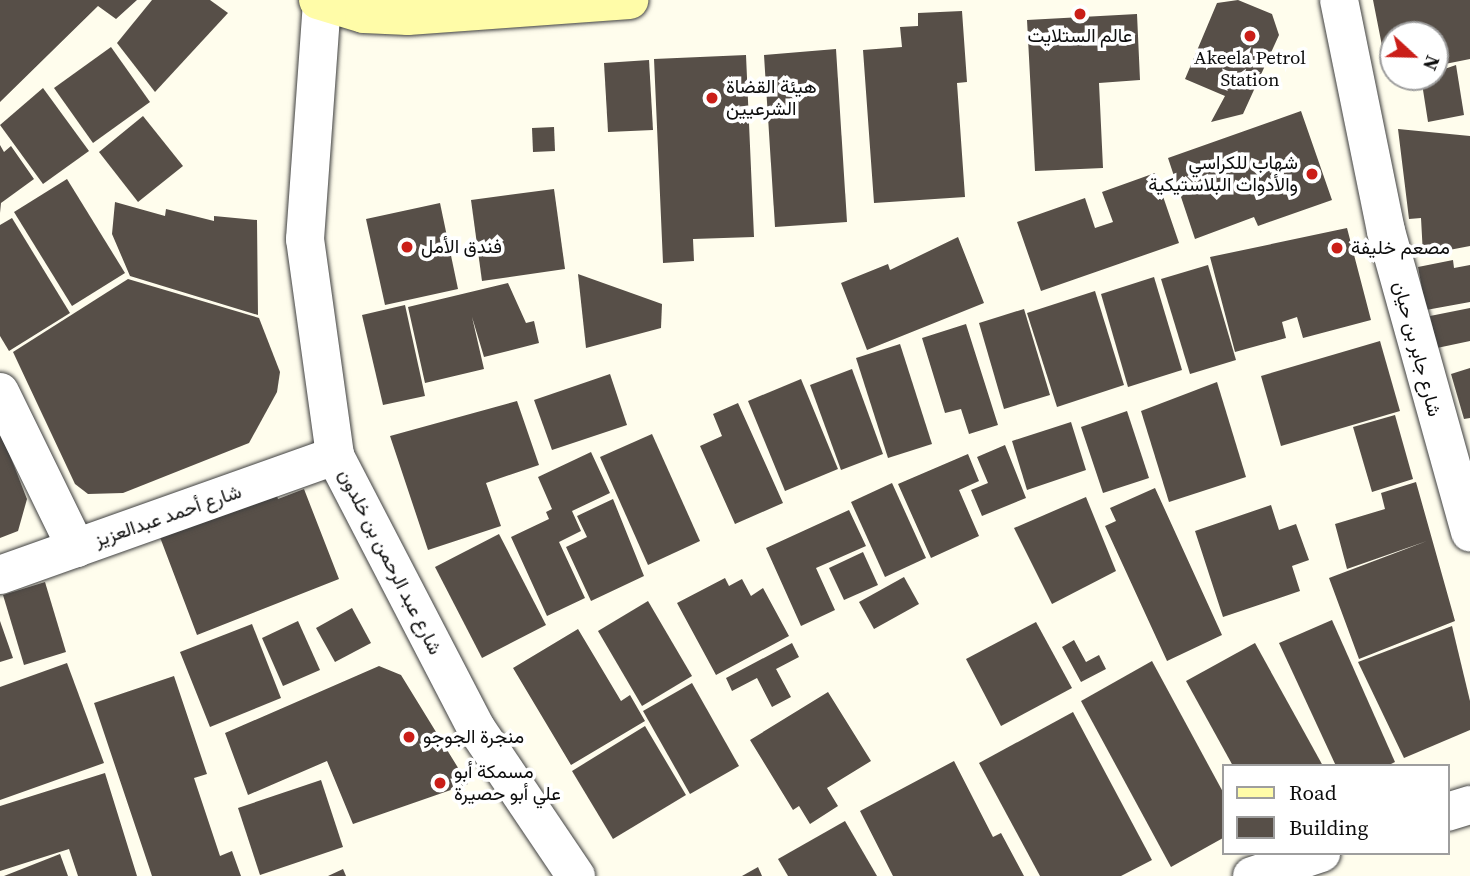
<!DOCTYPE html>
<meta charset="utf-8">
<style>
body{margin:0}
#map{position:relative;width:1470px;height:876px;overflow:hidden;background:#fffded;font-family:"Source Serif 4",Vazirmatn,serif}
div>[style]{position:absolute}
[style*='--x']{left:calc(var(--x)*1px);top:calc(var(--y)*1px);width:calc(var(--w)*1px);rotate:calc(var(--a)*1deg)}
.building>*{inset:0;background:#574f48}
.roads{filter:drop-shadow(0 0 2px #404040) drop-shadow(0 0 2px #404040)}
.street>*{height:38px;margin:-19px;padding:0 19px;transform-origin:19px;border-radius:19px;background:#fff}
.secondary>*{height:38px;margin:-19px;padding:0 19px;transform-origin:19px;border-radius:19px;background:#fffca8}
.dots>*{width:19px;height:19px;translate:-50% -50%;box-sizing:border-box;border:4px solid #fff;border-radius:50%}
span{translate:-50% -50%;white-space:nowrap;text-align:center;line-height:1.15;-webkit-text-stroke:7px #fff;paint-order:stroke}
.poi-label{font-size:19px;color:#0d0d0d}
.left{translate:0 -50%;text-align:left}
.right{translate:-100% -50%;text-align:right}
.street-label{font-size:19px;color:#0d0d0d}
.legend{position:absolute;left:1222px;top:764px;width:228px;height:91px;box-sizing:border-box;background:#fff;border:2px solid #9e9e9e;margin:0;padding:9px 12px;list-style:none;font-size:21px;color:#0d0d0d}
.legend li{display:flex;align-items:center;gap:14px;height:35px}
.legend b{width:35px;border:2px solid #9e9e9e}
.north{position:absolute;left:1379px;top:21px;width:70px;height:70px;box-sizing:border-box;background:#fff;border:2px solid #9e9e9e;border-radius:50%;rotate:112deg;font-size:19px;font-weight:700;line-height:28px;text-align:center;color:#0d0d0d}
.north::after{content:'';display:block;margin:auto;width:24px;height:32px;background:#ca1e18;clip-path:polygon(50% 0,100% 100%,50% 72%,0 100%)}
</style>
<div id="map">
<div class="building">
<div style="clip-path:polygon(0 0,137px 0,116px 19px,98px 6px,0 102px)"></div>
<div style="clip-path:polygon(152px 0,210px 0,228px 13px,155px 92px,117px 43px)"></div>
<div style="clip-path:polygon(1238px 0,1272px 14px,1279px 35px,1243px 114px,1211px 122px,1225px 96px,1185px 79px,1217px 3px)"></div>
<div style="clip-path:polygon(1373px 0,1470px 0,1470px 59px,1435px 66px,1435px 35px,1393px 35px,1393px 54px,1384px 56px)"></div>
<div style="clip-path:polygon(962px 11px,967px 82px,957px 83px,965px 197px,874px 203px,863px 50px,902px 47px,900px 27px,918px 26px,918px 13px)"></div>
<div style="clip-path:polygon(1137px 14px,1140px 80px,1099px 83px,1103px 168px,1035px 171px,1027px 20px)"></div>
<div style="clip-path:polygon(111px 47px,150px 102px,93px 143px,54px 88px)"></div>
<div style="clip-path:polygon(836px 49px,847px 222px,775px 227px,764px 55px)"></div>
<div style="clip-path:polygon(746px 55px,754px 237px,693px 239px,694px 261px,663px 263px,654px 59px)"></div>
<div style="clip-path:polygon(649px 60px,653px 130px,608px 132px,604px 63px)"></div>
<div style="clip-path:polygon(1456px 65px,1464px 115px,1428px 122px,1421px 77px)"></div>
<div style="clip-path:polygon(43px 88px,89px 151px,43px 184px,0 125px)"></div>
<div style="clip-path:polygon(1301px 111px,1332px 200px,1258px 226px,1254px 217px,1195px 239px,1168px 158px)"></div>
<div style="clip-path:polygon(143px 116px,183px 166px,138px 202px,99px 152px)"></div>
<div style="clip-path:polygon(554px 127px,555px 151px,533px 152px,532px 128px)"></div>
<div style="clip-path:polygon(1398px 129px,1470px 136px,1470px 246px,1423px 255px,1421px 218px,1409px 219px)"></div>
<div style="clip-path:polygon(0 145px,4px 152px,11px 146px,34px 179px,1px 203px,0 213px)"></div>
<div style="clip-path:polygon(1155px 173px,1179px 243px,1041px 291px,1017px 222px,1085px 198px,1095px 228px,1113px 222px,1102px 192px)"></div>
<div style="clip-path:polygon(67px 179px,125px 273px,72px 306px,14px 212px)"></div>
<div style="clip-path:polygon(554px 189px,565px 269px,482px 281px,471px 200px)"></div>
<div style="clip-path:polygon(115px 202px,165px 216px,166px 209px,214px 221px,214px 216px,257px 220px,258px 315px,130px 276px,112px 234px)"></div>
<div style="clip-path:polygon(440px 203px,458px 289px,385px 305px,366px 219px)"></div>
<div style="clip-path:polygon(12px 218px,70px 313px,9px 351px,0 336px,0 225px)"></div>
<div style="clip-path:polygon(1347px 228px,1371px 320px,1303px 338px,1297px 317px,1282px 322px,1286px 338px,1235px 352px,1210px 257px)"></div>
<div style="clip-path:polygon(958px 237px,984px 303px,867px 350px,841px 283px,888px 264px,890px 270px)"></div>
<div style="clip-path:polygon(1453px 260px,1454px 268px,1470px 265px,1470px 302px,1426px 310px,1418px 267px)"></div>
<div style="clip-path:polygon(1208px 265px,1236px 360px,1190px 374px,1161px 279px)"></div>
<div style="clip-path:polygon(578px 274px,662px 304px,661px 328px,586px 348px)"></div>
<div style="clip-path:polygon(1154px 277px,1182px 370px,1128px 387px,1101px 294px)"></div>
<div style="clip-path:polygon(128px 279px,259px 318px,280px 372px,277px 392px,249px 443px,123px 493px,88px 494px,75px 484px,13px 352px)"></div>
<div style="clip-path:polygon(508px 283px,526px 323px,534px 321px,539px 343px,484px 357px,472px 317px,484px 369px,425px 383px,408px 307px)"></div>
<div style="clip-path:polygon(1095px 291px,1124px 385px,1057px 407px,1027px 313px)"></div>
<div style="clip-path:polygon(405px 305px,425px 396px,383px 405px,362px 315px)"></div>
<div style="clip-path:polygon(1470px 308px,1470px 341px,1437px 348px,1430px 316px)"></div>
<div style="clip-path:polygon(1024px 309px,1050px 395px,1004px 409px,979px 323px)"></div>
<div style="clip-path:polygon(966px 324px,998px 425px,969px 434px,961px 409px,945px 413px,922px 338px)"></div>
<div style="clip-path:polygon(1380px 341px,1400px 411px,1281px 446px,1261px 376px)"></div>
<div style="clip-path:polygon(900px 344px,932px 444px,888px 458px,856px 358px)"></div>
<div style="clip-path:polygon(1470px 368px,1470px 418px,1464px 419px,1451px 374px)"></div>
<div style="clip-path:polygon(852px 369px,883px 454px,841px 470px,810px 385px)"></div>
<div style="clip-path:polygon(610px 374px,627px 425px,552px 450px,534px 400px)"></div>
<div style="clip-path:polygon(801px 379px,838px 469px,785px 491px,748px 401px)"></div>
<div style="clip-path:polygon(1217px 382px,1246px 477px,1169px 502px,1141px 411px)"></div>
<div style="clip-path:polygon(517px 401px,539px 465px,486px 483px,501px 526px,428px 550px,390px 436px)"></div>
<div style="clip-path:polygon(738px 403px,783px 503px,735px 524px,700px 446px,722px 436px,713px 414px)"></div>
<div style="clip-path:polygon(1127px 411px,1149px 478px,1103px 493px,1081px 427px)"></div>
<div style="clip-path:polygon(1395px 415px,1413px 479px,1372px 492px,1353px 427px)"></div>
<div style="clip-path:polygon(1071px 422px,1086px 470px,1027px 490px,1012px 441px)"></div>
<div style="clip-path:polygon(0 430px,27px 499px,18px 531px,0 538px)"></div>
<div style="clip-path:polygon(652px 434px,700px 541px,648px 565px,600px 457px)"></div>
<div style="clip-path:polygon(1005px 445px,1026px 498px,982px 516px,971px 490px,988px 483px,977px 457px)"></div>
<div style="clip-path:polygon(591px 452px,610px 493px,572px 511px,581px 531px,559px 542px,585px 598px,547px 616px,511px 537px,549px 519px,546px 512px,552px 509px,538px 477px)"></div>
<div style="clip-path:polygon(968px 454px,979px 481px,959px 490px,979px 536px,931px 558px,898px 484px)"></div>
<div style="clip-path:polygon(1416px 482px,1455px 621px,1359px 659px,1329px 578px,1427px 541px,1347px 569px,1335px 524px,1385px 509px,1381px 493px)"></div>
<div style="clip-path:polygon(892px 483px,926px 558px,885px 577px,851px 502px)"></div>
<div style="clip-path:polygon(274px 487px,278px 499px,304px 489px,339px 579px,197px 635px,158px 532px)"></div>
<div style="clip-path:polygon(1155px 488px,1222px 635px,1167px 661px,1105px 526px,1116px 521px,1110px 508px)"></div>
<div style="clip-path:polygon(1086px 497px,1116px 571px,1052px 604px,1014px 528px)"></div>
<div style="clip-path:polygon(613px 499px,644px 576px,591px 601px,566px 547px,587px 537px,577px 516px)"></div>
<div style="clip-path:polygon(1271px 505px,1279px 530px,1296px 524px,1309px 560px,1292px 566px,1300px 591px,1223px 617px,1195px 531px)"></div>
<div style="clip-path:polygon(849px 510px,866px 546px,816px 568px,835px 610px,801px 626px,766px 548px)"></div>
<div style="clip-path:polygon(499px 534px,546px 625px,482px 658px,435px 567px)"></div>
<div style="clip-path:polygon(863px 552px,878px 585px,844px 600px,829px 568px)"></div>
<div style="clip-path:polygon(904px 577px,919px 604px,874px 629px,859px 602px)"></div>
<div style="clip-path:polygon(725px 578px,729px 586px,742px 579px,751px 596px,763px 588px,789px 636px,716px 675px,677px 603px)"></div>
<div style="clip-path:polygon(45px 582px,66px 652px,24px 665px,3px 595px)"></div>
<div style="clip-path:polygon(648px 601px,692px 676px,642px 706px,598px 631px)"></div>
<div style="clip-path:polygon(352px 608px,371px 643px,335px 662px,316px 628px)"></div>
<div style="clip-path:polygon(1332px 620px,1395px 762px,1387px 766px,1336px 766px,1279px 643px)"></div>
<div style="clip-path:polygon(0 621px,13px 658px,0 662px)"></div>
<div style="clip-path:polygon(298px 621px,320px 670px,283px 686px,262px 638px)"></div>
<div style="clip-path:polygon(1036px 622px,1072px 688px,1001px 726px,966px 659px)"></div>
<div style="clip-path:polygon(252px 624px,281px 698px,210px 727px,180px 652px)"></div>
<div style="clip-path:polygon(1452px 626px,1470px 701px,1470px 730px,1404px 758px,1358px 662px)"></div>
<div style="clip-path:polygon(578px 629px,621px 701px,630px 695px,645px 721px,571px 765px,513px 668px)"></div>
<div style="clip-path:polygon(1074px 640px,1086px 662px,1099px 655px,1106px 669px,1081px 682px,1062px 647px)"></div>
<div style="clip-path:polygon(792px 643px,799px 657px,776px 669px,791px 697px,772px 707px,757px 678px,732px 691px,726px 678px)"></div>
<div style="clip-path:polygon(1255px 643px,1323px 766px,1233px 766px,1186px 681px)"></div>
<div style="clip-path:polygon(1152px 661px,1223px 792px,1223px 838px,1171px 867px,1081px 701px)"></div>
<div style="clip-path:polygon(67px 663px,104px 763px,0 800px,0 687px)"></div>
<div style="clip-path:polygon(379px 666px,401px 675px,468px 784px,353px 824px,327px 761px,248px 795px,225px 733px)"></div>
<div style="clip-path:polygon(174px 676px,207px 774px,194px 778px,220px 856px,232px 851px,241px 876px,152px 876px,94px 703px)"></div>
<div style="clip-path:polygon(692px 683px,739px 766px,690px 794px,643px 711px)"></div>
<div style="clip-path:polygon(828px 692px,871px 761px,827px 788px,838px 806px,810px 824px,799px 806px,793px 810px,750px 740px)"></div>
<div style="clip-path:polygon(1073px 712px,1152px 860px,1121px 876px,1040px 876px,979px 763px)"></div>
<div style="clip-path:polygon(645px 726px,686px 795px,613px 839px,572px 771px)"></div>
<div style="clip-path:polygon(954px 761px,993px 837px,1001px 833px,1024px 876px,893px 876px,860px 811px)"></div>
<div style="clip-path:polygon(105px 773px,137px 876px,78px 876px,69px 849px,0 871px,0 806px)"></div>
<div style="clip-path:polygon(321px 780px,343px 847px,260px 875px,238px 808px)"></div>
<div style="clip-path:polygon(845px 821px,877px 876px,788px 876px,778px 859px)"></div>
<div style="clip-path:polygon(60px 854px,68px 876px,4px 876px)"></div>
<div style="clip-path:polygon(758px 867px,762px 876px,742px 876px)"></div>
<div style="clip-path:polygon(343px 869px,346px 876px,328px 876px)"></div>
</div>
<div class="roads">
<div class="street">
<div style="--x:1339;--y:0;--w:236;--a:78.5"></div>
<div style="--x:1386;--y:231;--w:313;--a:74.4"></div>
<div style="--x:322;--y:2;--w:238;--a:94.1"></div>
<div style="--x:305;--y:239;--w:219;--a:82.1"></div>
<div style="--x:335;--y:456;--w:306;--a:62.6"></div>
<div style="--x:476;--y:728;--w:179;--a:56"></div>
<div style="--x:0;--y:392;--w:174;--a:64"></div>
<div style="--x:0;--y:575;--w:356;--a:-19.6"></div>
<div style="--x:1447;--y:812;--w:24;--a:-17"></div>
<div style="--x:1252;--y:876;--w:73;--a:-18.4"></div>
</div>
<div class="secondary">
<div style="--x:318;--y:0;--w:48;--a:16.9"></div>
<div style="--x:364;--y:14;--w:44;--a:2.6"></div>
<div style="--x:408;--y:16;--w:222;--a:-4.1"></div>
</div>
</div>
<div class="dots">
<div style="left:1080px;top:14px;background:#ca1e18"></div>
<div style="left:1250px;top:36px;background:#ca1e18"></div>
<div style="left:712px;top:98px;background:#ca1e18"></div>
<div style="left:1312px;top:174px;background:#ca1e18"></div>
<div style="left:407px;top:247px;background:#ca1e18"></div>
<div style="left:1337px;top:248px;background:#ca1e18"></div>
<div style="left:409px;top:737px;background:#ca1e18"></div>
<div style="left:440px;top:783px;background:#ca1e18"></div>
</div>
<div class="poi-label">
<span style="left:1080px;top:36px">عالم الستلايت</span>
<span style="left:1250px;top:69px">Akeela Petrol<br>Station</span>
<span class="left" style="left:726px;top:98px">هيئة القضاة<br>الشرعيين</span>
<span class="right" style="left:1298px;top:174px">شهاب للكراسي<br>والأدوات البلاستيكية</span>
<span class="left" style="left:421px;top:247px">فندق الأمل</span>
<span class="left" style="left:1351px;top:248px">مصعم خليفة</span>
<span class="left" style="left:423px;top:737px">منجرة الجوجو</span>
<span class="left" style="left:454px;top:783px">مسمكة أبو<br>علي أبو حصيرة</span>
</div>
<div class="street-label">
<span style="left:1417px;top:349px;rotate:75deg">شارع جابر بن حيان</span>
<span style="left:168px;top:516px;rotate:-19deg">شارع أحمد عبدالعزيز</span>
<span style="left:390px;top:562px;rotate:63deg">شارع عبد الرحمن بن خلدون</span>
</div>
<ul class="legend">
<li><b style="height:9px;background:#fffca8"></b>Road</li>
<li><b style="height:19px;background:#574f48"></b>Building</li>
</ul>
<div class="north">N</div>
</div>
